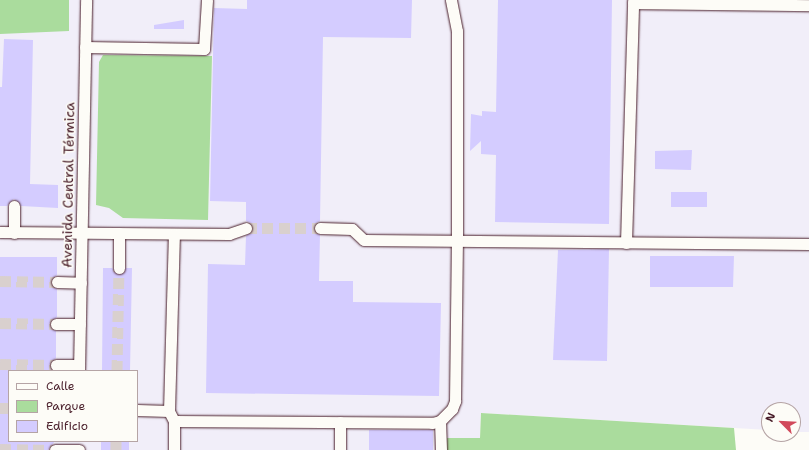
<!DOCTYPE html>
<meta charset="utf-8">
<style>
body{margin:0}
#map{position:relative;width:809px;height:450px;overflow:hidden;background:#fdfcf7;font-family:"Shantell Sans",sans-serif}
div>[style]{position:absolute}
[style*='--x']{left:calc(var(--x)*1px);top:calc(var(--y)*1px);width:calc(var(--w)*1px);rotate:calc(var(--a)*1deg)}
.built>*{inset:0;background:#f1eef9}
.green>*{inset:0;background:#aadc9d}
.building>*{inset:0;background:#d4ccff}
.minor-tunnel>*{height:11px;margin-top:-5.5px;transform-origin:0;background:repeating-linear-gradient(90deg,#d9d0ce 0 11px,transparent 0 16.5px)}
.roads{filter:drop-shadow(0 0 1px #4a1f2b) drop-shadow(0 0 1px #4a1f2b)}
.minor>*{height:11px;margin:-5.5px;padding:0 5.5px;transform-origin:5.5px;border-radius:5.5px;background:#fdfcf7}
span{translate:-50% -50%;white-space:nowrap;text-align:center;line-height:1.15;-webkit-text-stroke:3px #fdfcf7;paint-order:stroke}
.street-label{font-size:14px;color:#4a1f2b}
.legend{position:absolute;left:8px;top:370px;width:130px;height:72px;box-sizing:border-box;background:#fdfcf7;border:1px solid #b5a4a5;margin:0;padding:5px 7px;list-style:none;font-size:12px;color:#4a1f2b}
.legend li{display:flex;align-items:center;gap:8px;height:20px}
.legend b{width:20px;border:1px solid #b5a4a5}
.north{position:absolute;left:761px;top:402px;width:40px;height:40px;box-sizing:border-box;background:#fdfcf7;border:1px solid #b5a4a5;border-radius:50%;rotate:294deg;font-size:11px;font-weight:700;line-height:16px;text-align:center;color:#4a1f2b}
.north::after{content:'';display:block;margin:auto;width:14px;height:18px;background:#d1495b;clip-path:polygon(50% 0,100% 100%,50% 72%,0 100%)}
</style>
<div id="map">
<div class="built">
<div style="clip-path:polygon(evenodd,0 0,809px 0,809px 432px,793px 432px,793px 410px,769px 410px,769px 430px,481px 413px,480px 438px,447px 438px,447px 450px,0 450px,0 0,9px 371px,137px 371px,137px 441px,9px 441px,9px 371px)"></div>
</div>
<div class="green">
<div style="clip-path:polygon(0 0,69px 0,69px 31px,0 34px)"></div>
<div style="clip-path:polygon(103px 55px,212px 56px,208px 220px,123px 218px,109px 208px,96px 205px,99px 62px)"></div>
<div style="clip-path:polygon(481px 413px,734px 428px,736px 450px,447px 450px,447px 438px,480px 438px)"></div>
</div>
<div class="building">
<div style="clip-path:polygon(247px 0,412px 0,411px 38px,323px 37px,320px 221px,314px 224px,313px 228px,320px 235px,319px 281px,353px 281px,353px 302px,441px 303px,439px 396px,206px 393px,208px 264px,245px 265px,246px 236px,253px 229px,251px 223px,246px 221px,246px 202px,210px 201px,214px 8px,247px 9px)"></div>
<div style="clip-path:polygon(498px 0,612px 0,609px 224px,495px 222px,496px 155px,481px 154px,481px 141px,470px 151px,471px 114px,482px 116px,482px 111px,496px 112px)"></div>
<div style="clip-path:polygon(184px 20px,184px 29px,154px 29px,154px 25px)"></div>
<div style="clip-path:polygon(4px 39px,33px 40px,30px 184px,58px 185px,58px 208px,21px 206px,14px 199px,7px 206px,0 206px,0 87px,2px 87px)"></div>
<div style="clip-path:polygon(692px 150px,691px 170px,655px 169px,655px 151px)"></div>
<div style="clip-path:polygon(671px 192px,707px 192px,707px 207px,671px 207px)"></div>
<div style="clip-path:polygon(609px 249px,607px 361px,553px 360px,558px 250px)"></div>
<div style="clip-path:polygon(650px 256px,734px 256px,733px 287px,650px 287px)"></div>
<div style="clip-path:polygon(0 257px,57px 257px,57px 275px,50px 281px,51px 286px,57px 289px,57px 317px,49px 324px,50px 328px,56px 331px,56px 358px,49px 365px,52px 371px,9px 371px,9px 441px,55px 441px,48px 450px,0 450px)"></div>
<div style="clip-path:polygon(103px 268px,112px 268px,119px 275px,126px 268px,132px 268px,130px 371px,102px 371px)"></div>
<div style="clip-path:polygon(369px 430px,433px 430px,433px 450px,369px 450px)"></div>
<div style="clip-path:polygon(101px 441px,129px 441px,129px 450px,101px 450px)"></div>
</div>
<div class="minor-tunnel">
<div style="--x:246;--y:228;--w:74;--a:0"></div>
<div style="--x:0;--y:281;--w:57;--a:1"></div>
<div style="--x:0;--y:323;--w:56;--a:1"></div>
<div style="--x:0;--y:364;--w:56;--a:1"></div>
<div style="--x:117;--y:371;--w:103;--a:-88.9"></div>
<div style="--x:0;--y:408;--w:9;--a:0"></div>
<div style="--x:0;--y:449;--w:55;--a:1"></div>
<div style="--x:116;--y:450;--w:9;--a:-90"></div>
</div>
<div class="roads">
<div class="minor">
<div style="--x:633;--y:3;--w:176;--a:0.7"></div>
<div style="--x:85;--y:47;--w:119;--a:1"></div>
<div style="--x:204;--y:49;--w:49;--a:-86.5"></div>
<div style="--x:14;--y:206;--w:27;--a:90"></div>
<div style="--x:320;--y:228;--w:32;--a:2"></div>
<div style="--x:352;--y:229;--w:16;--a:43"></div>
<div style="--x:364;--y:240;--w:445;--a:0.5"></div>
<div style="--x:0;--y:232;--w:229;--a:0.5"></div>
<div style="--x:229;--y:234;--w:18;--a:-19"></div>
<div style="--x:626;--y:243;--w:243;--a:-88.3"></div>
<div style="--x:119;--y:268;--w:35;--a:-90"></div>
<div style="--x:57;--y:282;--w:24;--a:2"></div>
<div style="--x:56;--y:324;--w:24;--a:0"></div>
<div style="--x:56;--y:365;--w:23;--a:0"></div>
<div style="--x:79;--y:371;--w:371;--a:-88.9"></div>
<div style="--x:137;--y:410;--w:32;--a:2"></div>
<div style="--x:174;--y:421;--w:258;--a:0.4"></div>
<div style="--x:432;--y:423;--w:8;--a:-14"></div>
<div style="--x:440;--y:421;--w:17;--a:-45"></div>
<div style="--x:452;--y:409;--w:9;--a:-69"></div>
<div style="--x:455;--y:401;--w:160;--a:-89.3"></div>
<div style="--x:457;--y:241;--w:210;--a:-90"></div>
<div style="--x:457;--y:31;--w:32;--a:-101"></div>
<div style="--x:440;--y:421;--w:29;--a:88"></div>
<div style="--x:55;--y:450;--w:24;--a:0"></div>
<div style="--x:174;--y:450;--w:29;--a:-90"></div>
<div style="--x:174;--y:421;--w:11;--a:-117"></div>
<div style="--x:169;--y:411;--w:177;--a:-88.4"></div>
<div style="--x:340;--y:450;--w:28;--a:-90"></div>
</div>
</div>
<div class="street-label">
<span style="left:68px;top:185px;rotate:-89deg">Avenida Central Térmica</span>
</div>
<ul class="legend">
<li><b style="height:5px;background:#fdfcf7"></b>Calle</li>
<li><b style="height:11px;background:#aadc9d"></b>Parque</li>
<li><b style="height:11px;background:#d4ccff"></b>Edificio</li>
</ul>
<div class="north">N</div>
</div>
